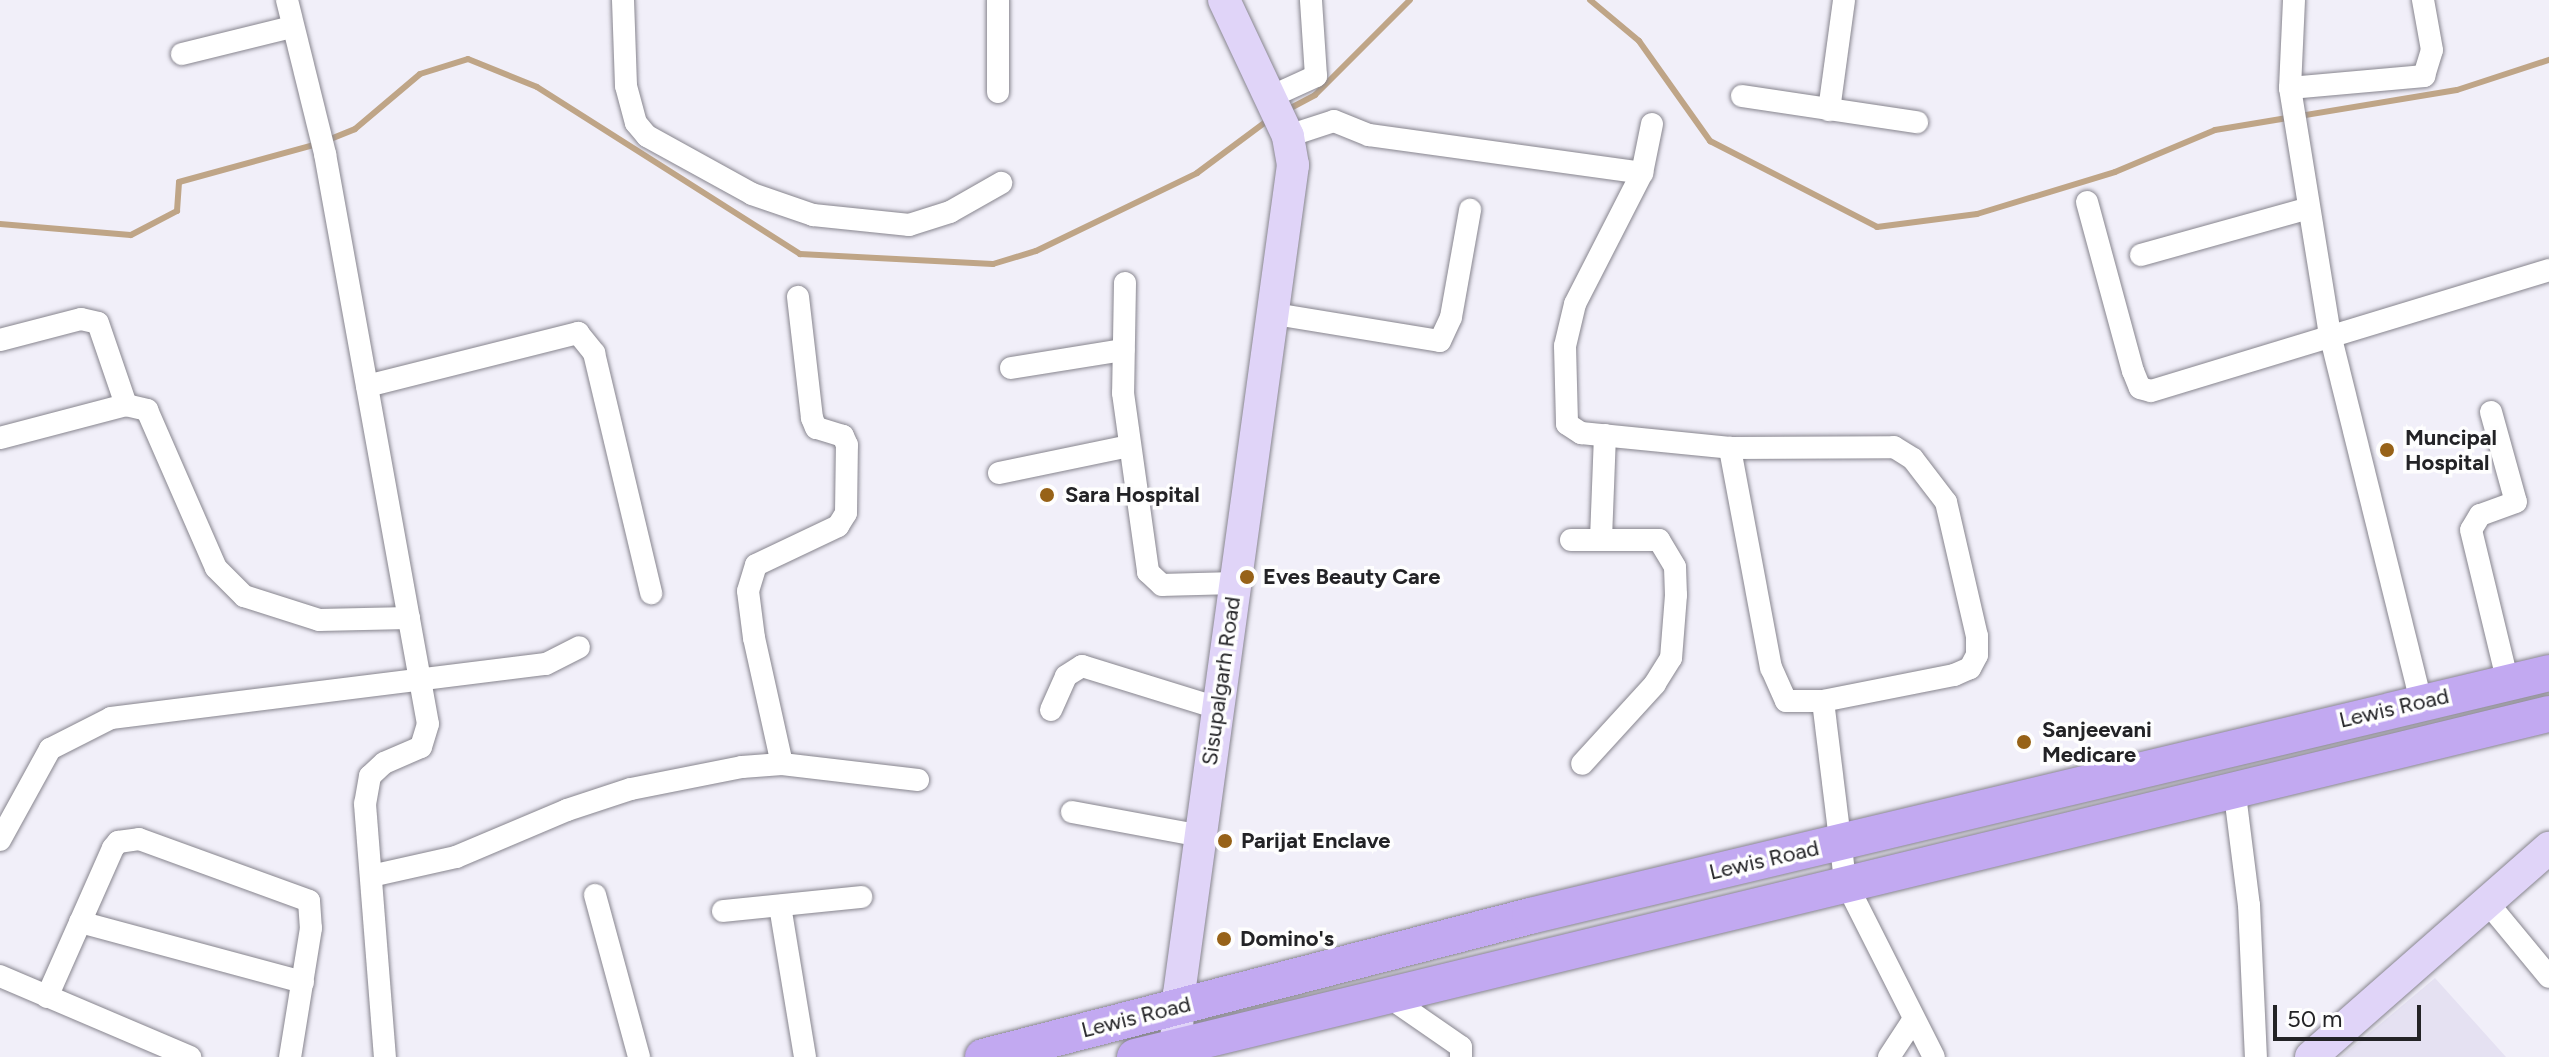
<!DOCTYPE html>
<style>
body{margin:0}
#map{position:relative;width:2549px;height:1057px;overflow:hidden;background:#f1eff9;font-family:Figtree,sans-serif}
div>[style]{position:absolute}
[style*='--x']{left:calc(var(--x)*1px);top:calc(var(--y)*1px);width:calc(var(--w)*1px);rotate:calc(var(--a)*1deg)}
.built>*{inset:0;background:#e5e1f2}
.stream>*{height:6px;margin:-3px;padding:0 3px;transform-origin:3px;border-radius:3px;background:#bfa587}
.roads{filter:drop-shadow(0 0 2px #87858e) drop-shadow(0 0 2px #87858e)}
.street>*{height:22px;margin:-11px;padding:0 11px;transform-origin:11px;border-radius:11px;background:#fff}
.secondary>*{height:32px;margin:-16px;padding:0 16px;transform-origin:16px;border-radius:16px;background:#e0d4f8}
.primary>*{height:36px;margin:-18px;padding:0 18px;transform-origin:18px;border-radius:18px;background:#c2a9f1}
.dots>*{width:22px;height:22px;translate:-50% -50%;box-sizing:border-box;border:4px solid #fefefe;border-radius:50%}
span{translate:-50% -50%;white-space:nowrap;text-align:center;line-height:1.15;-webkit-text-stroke:7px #fefefe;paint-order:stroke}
.poi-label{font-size:22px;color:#232326;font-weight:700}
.left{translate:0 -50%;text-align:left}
.street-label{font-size:22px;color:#232326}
.scale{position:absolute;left:2273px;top:1005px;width:148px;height:36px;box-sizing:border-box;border:4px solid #232326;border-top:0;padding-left:10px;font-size:24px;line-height:28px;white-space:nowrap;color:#232326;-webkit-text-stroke:6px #fefefe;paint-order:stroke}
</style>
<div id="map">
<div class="built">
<div style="clip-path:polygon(2435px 978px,2506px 1057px,2341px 1057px)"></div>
</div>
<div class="stream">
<div style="--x:1590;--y:0;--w:64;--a:39.9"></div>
<div style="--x:1639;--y:41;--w:123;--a:54.6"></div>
<div style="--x:1710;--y:141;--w:188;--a:27.2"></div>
<div style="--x:1877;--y:227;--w:101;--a:-7.4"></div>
<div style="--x:1977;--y:214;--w:144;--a:-16.9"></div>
<div style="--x:2115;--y:172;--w:108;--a:-22.8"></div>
<div style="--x:2215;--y:130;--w:245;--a:-9.4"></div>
<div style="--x:2457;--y:90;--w:97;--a:-18.1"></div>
<div style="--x:1285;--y:111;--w:34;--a:-28"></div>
<div style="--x:1315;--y:95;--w:134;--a:-45"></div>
<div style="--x:328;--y:140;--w:29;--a:-22"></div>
<div style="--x:355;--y:129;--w:85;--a:-40.2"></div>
<div style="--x:420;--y:74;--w:50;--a:-17.4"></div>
<div style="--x:468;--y:59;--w:74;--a:22.1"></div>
<div style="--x:537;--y:87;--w:312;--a:32.4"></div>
<div style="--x:800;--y:254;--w:193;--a:3"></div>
<div style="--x:993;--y:264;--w:45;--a:-16.8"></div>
<div style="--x:1036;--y:251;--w:179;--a:-25.8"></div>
<div style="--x:1197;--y:173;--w:89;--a:-36.7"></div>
<div style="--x:0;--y:224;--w:131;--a:4.8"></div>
<div style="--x:131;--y:235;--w:52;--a:-27.6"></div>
<div style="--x:177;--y:211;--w:29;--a:-86"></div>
<div style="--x:179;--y:182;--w:143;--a:-15.4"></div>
</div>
<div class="roads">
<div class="street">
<div style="--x:287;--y:0;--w:159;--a:76.1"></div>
<div style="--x:325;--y:154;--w:579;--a:79.76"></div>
<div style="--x:428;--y:724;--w:24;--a:107"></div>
<div style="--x:421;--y:747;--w:40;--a:156.6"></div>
<div style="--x:384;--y:763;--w:19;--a:137"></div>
<div style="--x:370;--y:776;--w:28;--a:100"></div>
<div style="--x:365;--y:804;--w:254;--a:85.5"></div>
<div style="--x:623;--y:0;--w:86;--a:88"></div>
<div style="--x:626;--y:86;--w:38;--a:75"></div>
<div style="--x:636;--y:123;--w:17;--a:50"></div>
<div style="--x:647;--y:136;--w:120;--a:28.9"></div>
<div style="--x:752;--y:194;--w:65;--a:19"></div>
<div style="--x:813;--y:215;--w:97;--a:5.9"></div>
<div style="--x:909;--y:225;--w:43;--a:-17.6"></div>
<div style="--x:950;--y:212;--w:59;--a:-29.6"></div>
<div style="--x:2294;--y:0;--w:88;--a:92.6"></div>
<div style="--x:2290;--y:88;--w:245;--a:80.8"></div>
<div style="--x:2329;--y:330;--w:383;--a:76.1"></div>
<div style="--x:182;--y:54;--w:113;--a:-13.8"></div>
<div style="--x:2290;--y:88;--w:135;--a:-5.1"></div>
<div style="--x:2424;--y:76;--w:27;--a:-73"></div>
<div style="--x:2432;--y:50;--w:51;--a:-100.2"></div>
<div style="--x:998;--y:92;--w:92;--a:-90"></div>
<div style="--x:1742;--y:96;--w:177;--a:8.5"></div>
<div style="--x:1268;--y:98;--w:53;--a:-24.6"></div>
<div style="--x:1316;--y:76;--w:76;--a:-93.8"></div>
<div style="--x:1829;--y:110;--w:111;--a:-82.2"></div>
<div style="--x:1652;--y:124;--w:50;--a:101.5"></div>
<div style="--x:1642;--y:173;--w:147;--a:117.1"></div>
<div style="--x:1575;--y:304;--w:43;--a:103.4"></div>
<div style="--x:1565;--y:346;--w:78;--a:88.5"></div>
<div style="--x:1567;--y:424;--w:17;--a:33"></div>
<div style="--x:1581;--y:433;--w:150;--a:5.7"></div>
<div style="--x:1730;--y:448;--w:164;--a:-0.3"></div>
<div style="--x:1894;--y:447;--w:22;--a:32"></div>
<div style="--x:1913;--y:459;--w:54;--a:52.5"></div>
<div style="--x:1946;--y:502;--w:138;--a:77"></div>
<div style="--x:1977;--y:636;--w:19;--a:90"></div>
<div style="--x:1977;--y:655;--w:15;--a:118"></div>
<div style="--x:1970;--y:668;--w:17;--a:156"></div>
<div style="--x:1954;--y:675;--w:134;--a:168.8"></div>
<div style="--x:1823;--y:701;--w:37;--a:180"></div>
<div style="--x:1786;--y:701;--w:36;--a:-114"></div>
<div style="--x:1771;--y:668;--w:224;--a:-100.6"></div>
<div style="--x:1288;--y:136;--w:48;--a:-18.1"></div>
<div style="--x:1334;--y:121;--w:38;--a:22"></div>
<div style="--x:1369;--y:135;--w:276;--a:7.9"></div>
<div style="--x:2087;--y:202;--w:175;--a:74.8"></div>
<div style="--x:2133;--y:371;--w:18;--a:68"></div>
<div style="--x:2140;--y:388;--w:11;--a:15"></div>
<div style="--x:2151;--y:391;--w:416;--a:-16.9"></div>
<div style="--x:2141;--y:255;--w:174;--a:-15.6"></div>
<div style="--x:1125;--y:283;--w:110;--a:91"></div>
<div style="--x:1123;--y:393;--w:181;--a:82"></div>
<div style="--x:1148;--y:572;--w:19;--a:43"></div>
<div style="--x:1162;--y:585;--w:72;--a:-1.6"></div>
<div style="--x:1275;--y:314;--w:167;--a:9.3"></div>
<div style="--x:1440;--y:341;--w:26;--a:-65"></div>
<div style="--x:1451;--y:317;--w:109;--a:-79.9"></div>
<div style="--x:0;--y:340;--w:84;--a:-14.5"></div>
<div style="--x:81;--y:319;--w:17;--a:13"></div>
<div style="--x:98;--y:323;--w:87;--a:71.1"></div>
<div style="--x:1011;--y:368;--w:114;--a:-9.1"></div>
<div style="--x:367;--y:386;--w:218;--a:-14.1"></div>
<div style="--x:578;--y:333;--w:26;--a:51"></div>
<div style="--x:594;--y:353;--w:247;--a:76.6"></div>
<div style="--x:2491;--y:412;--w:93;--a:74.5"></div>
<div style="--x:2516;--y:502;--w:38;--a:160"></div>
<div style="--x:2480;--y:515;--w:17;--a:121"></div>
<div style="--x:2471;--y:530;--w:157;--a:76.4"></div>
<div style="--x:0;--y:438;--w:130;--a:-14.7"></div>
<div style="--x:126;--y:405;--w:22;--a:13"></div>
<div style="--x:147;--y:410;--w:172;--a:66.4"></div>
<div style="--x:216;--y:568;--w:40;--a:45"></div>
<div style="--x:244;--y:596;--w:79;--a:17.7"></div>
<div style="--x:319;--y:620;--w:90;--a:-1.3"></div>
<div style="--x:999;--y:473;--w:133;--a:-11.7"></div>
<div style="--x:1601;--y:539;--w:104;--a:-87.8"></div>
<div style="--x:1571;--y:540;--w:88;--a:0"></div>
<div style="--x:1659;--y:540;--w:31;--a:59"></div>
<div style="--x:1675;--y:567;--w:28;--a:88"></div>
<div style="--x:1676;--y:595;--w:63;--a:94.5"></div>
<div style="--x:1671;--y:658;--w:31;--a:122"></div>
<div style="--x:1655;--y:684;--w:108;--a:132.4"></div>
<div style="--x:1823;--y:701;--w:181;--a:83"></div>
<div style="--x:1845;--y:881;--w:197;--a:63.2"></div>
<div style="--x:1051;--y:710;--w:37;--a:-66"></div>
<div style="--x:1066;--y:676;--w:19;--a:-32"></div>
<div style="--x:1082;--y:666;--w:142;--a:17.2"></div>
<div style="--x:782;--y:764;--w:129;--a:-102.5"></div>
<div style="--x:754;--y:638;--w:47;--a:-97.3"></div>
<div style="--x:748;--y:591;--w:27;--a:-73"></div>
<div style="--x:756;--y:565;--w:91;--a:-25.4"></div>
<div style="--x:838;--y:526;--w:15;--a:-58"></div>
<div style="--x:846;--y:513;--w:68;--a:-89.2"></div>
<div style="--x:847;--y:445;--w:10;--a:-114"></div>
<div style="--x:843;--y:436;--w:28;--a:-163"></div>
<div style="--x:816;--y:428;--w:11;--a:-112"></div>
<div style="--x:812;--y:418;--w:122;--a:-96.6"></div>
<div style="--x:2234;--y:787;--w:119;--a:82.8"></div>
<div style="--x:2249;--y:905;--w:152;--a:87.4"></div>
<div style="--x:1072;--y:812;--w:131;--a:10.5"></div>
<div style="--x:0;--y:840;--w:104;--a:-61.2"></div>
<div style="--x:50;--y:749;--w:68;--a:-26.9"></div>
<div style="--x:111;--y:718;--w:438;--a:-7.1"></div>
<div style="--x:546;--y:664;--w:37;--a:-27"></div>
<div style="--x:371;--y:876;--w:87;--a:-12.6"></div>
<div style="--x:456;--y:857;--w:121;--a:-22.9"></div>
<div style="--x:567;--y:810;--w:67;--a:-18.2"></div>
<div style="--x:631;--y:789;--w:113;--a:-11.2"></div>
<div style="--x:742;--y:767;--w:40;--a:-4.3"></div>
<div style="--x:782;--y:764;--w:137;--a:6.7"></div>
<div style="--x:595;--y:895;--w:168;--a:74.8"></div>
<div style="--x:2487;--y:902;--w:97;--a:50.4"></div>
<div style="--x:780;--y:906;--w:153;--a:80.6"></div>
<div style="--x:723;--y:911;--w:139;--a:-5.8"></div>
<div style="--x:80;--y:922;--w:231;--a:15.1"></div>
<div style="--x:0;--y:976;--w:207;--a:23.1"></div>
<div style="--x:1386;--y:995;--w:91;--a:34.7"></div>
<div style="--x:1461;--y:1047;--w:10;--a:90"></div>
<div style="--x:47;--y:997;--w:163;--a:-66.1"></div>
<div style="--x:113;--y:848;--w:8;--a:-50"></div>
<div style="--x:118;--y:842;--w:21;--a:-8"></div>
<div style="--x:139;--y:839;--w:181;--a:20"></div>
<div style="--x:309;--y:901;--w:27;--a:86"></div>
<div style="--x:311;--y:928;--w:131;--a:99.2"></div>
<div style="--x:1889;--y:1057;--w:42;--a:-56.7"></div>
</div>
<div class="secondary">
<div style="--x:1176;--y:1047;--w:53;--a:-86.8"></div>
<div style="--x:1179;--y:994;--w:837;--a:-82.17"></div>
<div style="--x:1293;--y:165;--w:29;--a:-100"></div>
<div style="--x:1288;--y:136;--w:150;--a:-115.2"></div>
<div style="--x:2311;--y:1057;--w:317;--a:-41.3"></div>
</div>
<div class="primary">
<div style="--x:983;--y:1057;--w:565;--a:-14.45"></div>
<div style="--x:1530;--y:916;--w:1048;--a:-13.41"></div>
<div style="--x:1135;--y:1057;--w:1455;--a:-13.64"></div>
</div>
</div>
<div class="dots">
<div style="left:2387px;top:450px;background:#976218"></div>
<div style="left:1047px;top:495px;background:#976218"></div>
<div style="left:1247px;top:577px;background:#976218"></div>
<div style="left:2024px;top:742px;background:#976218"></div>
<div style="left:1225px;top:841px;background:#976218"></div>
<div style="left:1224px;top:939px;background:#976218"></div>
</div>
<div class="poi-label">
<span class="left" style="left:2405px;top:450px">Muncipal<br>Hospital</span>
<span class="left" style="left:1065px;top:495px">Sara Hospital</span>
<span class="left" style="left:1263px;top:577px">Eves Beauty Care</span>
<span class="left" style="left:2042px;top:742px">Sanjeevani<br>Medicare</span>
<span class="left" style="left:1241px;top:841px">Parijat Enclave</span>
<span class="left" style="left:1240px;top:939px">Domino's</span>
</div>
<div class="street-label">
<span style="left:1221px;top:681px;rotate:-82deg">Sisupalgarh Road</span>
<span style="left:2394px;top:708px;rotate:-13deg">Lewis Road</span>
<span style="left:1764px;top:860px;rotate:-13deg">Lewis Road</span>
<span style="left:1136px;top:1017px;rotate:-14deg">Lewis Road</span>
</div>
<div class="scale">50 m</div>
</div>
